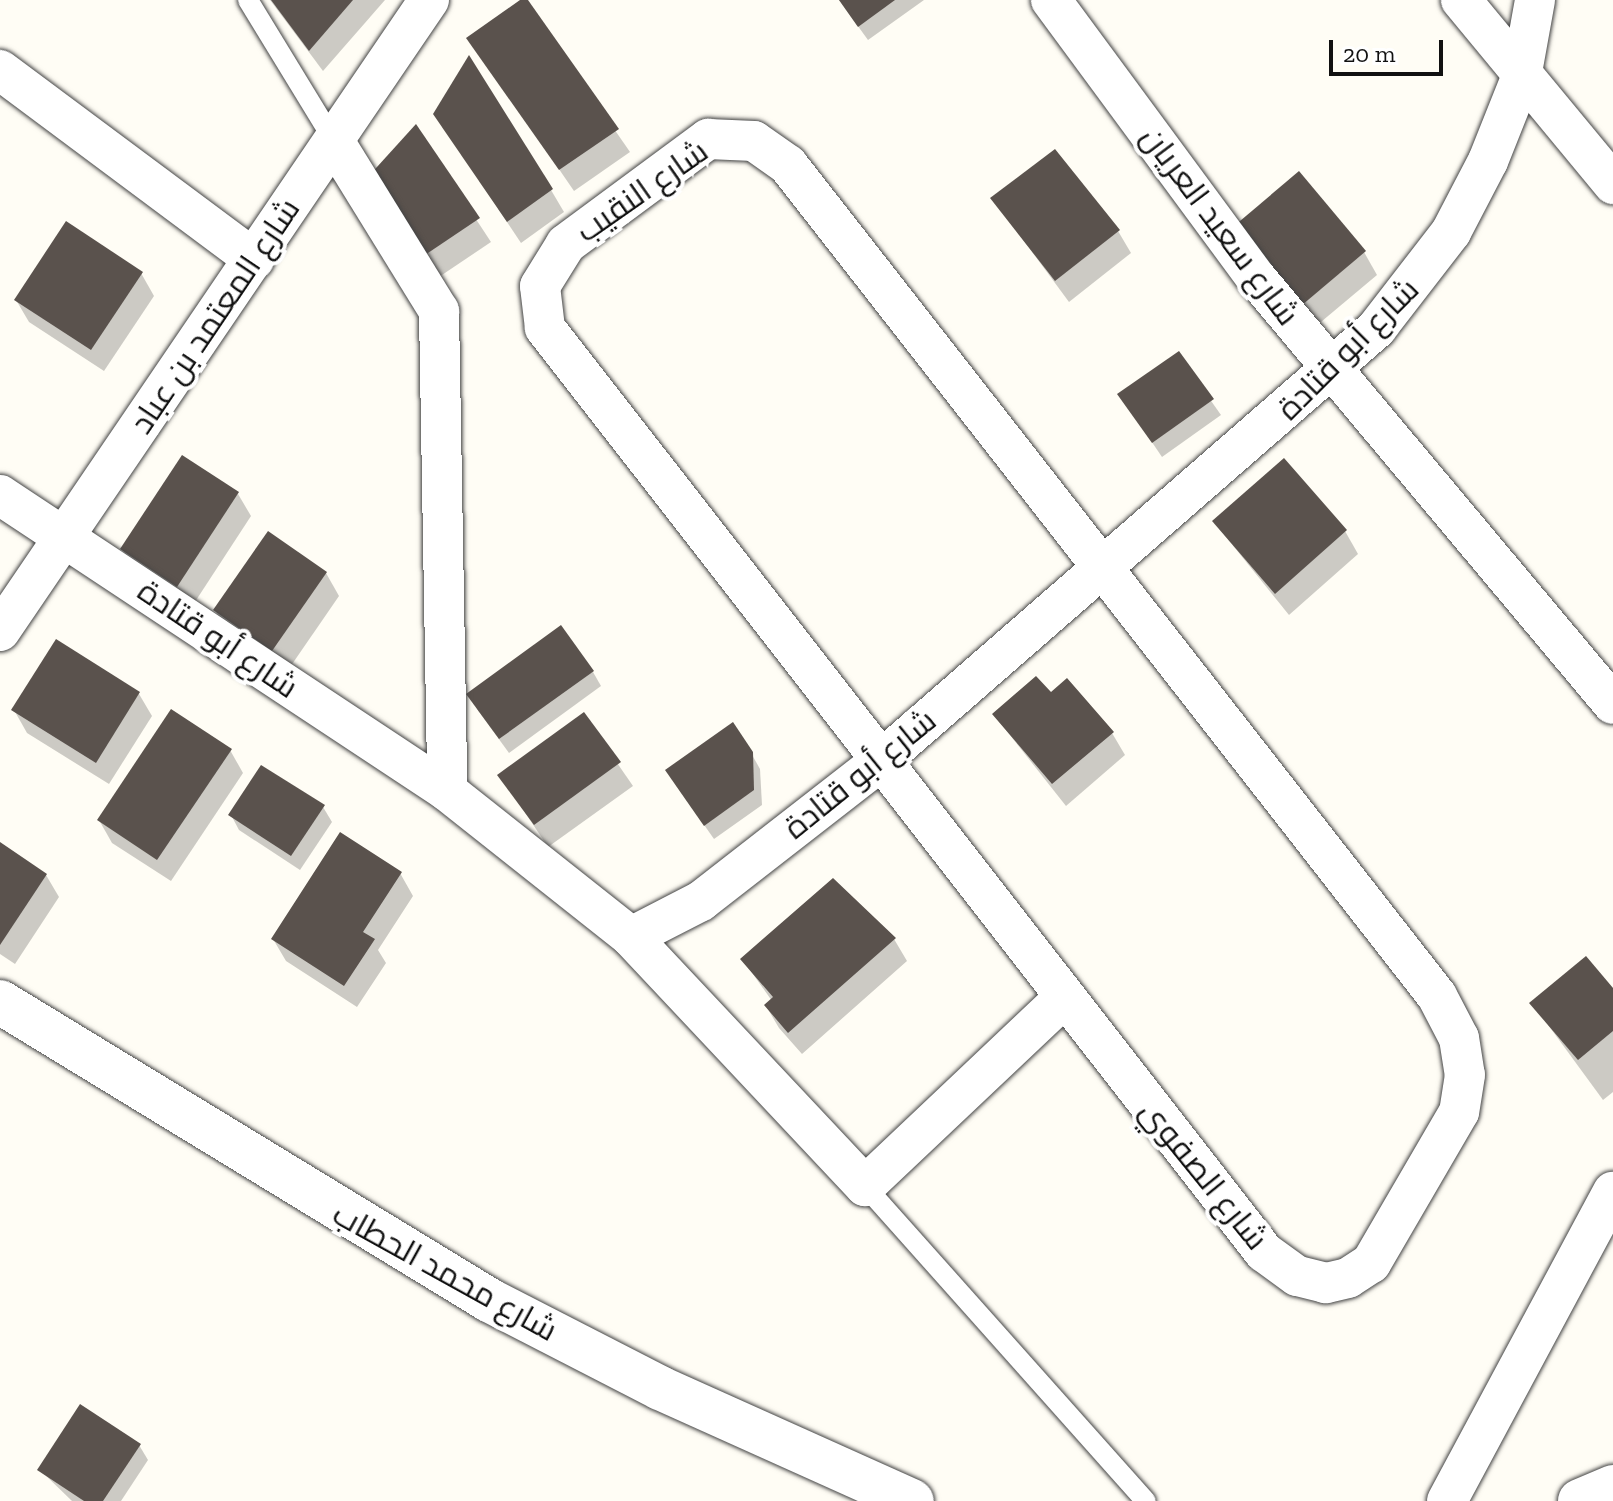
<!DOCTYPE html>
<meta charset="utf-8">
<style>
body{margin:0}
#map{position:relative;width:1613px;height:1501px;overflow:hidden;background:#fffdf5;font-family:"Zilla Slab",Cairo,serif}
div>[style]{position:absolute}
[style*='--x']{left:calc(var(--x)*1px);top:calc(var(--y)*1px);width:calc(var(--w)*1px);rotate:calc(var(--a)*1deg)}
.shadow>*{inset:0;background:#0003}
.building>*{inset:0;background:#5a524d}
.roads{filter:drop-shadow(0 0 2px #444) drop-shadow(0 0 2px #444)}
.service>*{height:20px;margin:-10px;padding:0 10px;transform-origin:10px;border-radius:10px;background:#fff}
.minor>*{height:40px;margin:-20px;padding:0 20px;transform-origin:20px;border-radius:20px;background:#fff}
.tertiary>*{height:44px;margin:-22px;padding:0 22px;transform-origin:22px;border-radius:22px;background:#fff}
span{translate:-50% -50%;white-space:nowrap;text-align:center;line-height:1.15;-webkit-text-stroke:8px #fff;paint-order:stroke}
.street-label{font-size:32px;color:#111}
.scale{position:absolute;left:1329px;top:40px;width:114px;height:36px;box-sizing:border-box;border:4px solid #111;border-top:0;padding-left:10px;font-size:24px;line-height:28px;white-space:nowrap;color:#111;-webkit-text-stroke:6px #fff;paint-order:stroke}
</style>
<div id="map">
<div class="shadow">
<div style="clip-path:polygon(270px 0,385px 0,323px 71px)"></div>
<div style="clip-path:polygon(525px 0,630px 152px,574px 191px,469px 38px)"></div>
<div style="clip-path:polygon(839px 0,924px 0,868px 40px)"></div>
<div style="clip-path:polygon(435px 114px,551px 190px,564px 212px,521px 243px)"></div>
<div style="clip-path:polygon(416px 128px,491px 242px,436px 279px,383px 200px)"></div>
<div style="clip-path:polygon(993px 199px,1118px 231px,1131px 253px,1069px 302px)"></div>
<div style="clip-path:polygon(1230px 232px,1364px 252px,1377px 275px,1309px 332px)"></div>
<div style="clip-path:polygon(141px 273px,154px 296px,104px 371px,29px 322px,16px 300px)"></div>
<div style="clip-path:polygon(1178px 354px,1221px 415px,1162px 457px,1120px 395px)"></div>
<div style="clip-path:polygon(238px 494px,251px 516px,191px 608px,135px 571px,122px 549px)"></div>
<div style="clip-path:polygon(1214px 522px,1345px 531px,1358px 554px,1289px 615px)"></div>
<div style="clip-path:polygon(326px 573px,339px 596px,286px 673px,228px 633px,215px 610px)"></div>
<div style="clip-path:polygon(57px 642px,139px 694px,152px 716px,109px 784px,27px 733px,14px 710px)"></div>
<div style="clip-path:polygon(593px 672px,601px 686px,509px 753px,477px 709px)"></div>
<div style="clip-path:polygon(1050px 695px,1112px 733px,1125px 755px,1066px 806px,994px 715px)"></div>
<div style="clip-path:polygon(584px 715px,633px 786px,548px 847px,500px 775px)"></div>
<div style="clip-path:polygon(230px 750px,243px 773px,171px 881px,112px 843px,99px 820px)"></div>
<div style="clip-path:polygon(751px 753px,760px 769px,762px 805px,714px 839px,676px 785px)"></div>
<div style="clip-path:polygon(323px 807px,332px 822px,300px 870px,239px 830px,231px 815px)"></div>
<div style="clip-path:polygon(0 844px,46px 875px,59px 897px,15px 964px,0 954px)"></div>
<div style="clip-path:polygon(400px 873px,413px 896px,378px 950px,386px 963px,357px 1007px,286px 961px,273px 939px)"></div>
<div style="clip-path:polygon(894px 939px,907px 961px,802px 1054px,779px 1028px,766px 1006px,772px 1001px,743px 960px)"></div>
<div style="clip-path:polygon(1613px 991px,1613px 1092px,1603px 1100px,1532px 1003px)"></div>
<div style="clip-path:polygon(139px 1445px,148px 1460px,121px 1501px,72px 1501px,40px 1470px)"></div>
</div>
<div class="building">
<div style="clip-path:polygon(271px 0,353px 0,309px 51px)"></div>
<div style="clip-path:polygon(520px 0,528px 0,619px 129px,559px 170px,466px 38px)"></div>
<div style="clip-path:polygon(839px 0,895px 0,858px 27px)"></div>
<div style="clip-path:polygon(469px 55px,553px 189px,507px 222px,433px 114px)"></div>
<div style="clip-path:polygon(416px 124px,480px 218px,422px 257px,367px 178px)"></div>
<div style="clip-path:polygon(1055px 149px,1120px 230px,1055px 281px,990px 198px)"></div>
<div style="clip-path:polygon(1299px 171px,1366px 251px,1295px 311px,1227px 232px)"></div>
<div style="clip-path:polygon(66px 221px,143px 272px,91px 350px,14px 300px)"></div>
<div style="clip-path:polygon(1179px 351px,1214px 399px,1152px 443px,1117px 394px)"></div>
<div style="clip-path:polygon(182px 455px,239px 492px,177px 587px,120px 549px)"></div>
<div style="clip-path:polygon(1284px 458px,1347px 530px,1275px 594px,1212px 521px)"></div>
<div style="clip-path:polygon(268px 531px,327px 572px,272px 651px,213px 610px)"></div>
<div style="clip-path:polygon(561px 625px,594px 671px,499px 739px,466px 694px)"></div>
<div style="clip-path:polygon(56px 639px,140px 692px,96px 763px,11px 710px)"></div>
<div style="clip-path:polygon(1036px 676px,1051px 692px,1067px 678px,1114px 732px,1052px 784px,992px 714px)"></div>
<div style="clip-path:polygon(171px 709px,232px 749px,157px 860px,97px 820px)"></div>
<div style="clip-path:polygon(584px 712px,621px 762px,534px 825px,497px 775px)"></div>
<div style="clip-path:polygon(733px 722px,753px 752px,754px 790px,704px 826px,665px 770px)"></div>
<div style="clip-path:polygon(261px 765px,325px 805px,291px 856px,228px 815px)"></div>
<div style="clip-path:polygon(340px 832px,402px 872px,363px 932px,375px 939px,344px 986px,271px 939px)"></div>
<div style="clip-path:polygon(0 842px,47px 874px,0 945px)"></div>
<div style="clip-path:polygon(833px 878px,896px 938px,788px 1033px,764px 1005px,773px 997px,740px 959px)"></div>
<div style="clip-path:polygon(1586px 956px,1613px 988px,1613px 1031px,1578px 1060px,1529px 1003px)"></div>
<div style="clip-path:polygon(80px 1404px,141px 1444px,103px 1501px,84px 1501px,37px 1470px)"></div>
</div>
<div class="roads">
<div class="service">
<div style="--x:248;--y:0;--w:165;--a:58.6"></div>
<div style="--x:865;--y:1186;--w:422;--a:48.3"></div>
</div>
<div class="minor">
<div style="--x:1051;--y:0;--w:347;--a:53.6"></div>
<div style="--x:1257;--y:279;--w:554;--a:50.05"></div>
<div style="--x:1461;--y:0;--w:239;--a:50.4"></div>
<div style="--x:0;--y:70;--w:317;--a:36.7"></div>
<div style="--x:708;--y:139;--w:46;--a:2.5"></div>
<div style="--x:754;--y:141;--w:42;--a:35.2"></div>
<div style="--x:788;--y:165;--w:1054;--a:52.01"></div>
<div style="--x:1437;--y:996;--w:47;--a:62.4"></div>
<div style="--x:1459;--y:1038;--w:37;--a:81"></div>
<div style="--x:1465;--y:1075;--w:37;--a:99"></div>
<div style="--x:1459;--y:1112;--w:175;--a:120.2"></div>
<div style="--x:1371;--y:1263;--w:27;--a:147"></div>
<div style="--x:1348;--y:1278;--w:23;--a:167"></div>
<div style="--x:1326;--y:1283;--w:30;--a:-166"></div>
<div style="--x:1297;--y:1276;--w:41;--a:-144"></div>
<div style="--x:1264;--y:1252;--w:1171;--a:-127.89"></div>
<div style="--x:545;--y:328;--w:42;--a:-96.8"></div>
<div style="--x:540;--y:286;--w:49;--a:-58.2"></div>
<div style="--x:566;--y:244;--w:177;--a:-36.5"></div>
<div style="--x:334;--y:141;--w:200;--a:58.3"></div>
<div style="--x:439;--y:311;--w:480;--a:89"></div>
<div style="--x:0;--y:495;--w:536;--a:33.51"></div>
<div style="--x:447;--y:791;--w:235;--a:38.4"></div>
<div style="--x:631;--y:937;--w:342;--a:46.8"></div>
<div style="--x:865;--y:1186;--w:272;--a:-43.4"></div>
<div style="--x:0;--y:631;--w:763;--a:-55.79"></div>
<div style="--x:631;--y:937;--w:79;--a:-27.2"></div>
<div style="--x:701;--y:901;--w:224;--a:-37.9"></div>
<div style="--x:878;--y:763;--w:661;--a:-41.07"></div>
<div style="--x:1376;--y:329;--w:123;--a:-52.3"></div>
<div style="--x:1451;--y:232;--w:80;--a:-62.5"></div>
<div style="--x:1488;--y:161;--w:89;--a:-68.3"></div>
<div style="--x:1521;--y:78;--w:79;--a:-79.8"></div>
<div style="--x:1447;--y:1501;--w:351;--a:-61.8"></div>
</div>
<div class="tertiary">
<div style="--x:0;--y:1002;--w:573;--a:31.36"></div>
<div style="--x:489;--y:1300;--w:192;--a:27.2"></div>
<div style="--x:660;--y:1388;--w:276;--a:24.2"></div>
<div style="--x:1580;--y:1501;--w:36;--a:-23"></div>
</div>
</div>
<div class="street-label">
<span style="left:642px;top:191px;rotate:-35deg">شارع النقيب</span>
<span style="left:1220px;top:226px;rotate:53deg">شارع سعيد العريان</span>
<span style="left:215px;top:316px;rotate:-56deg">شارع المعتمد بن عباد</span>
<span style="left:1348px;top:349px;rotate:-45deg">شارع أبو قتادة</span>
<span style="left:218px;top:639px;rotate:34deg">شارع أبو قتادة</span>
<span style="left:860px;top:774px;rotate:-39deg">شارع أبو قتادة</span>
<span style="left:1204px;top:1175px;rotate:51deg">شارع الصفوي</span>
<span style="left:445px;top:1272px;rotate:29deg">شارع محمد الحطاب</span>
</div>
<div class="scale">20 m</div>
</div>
